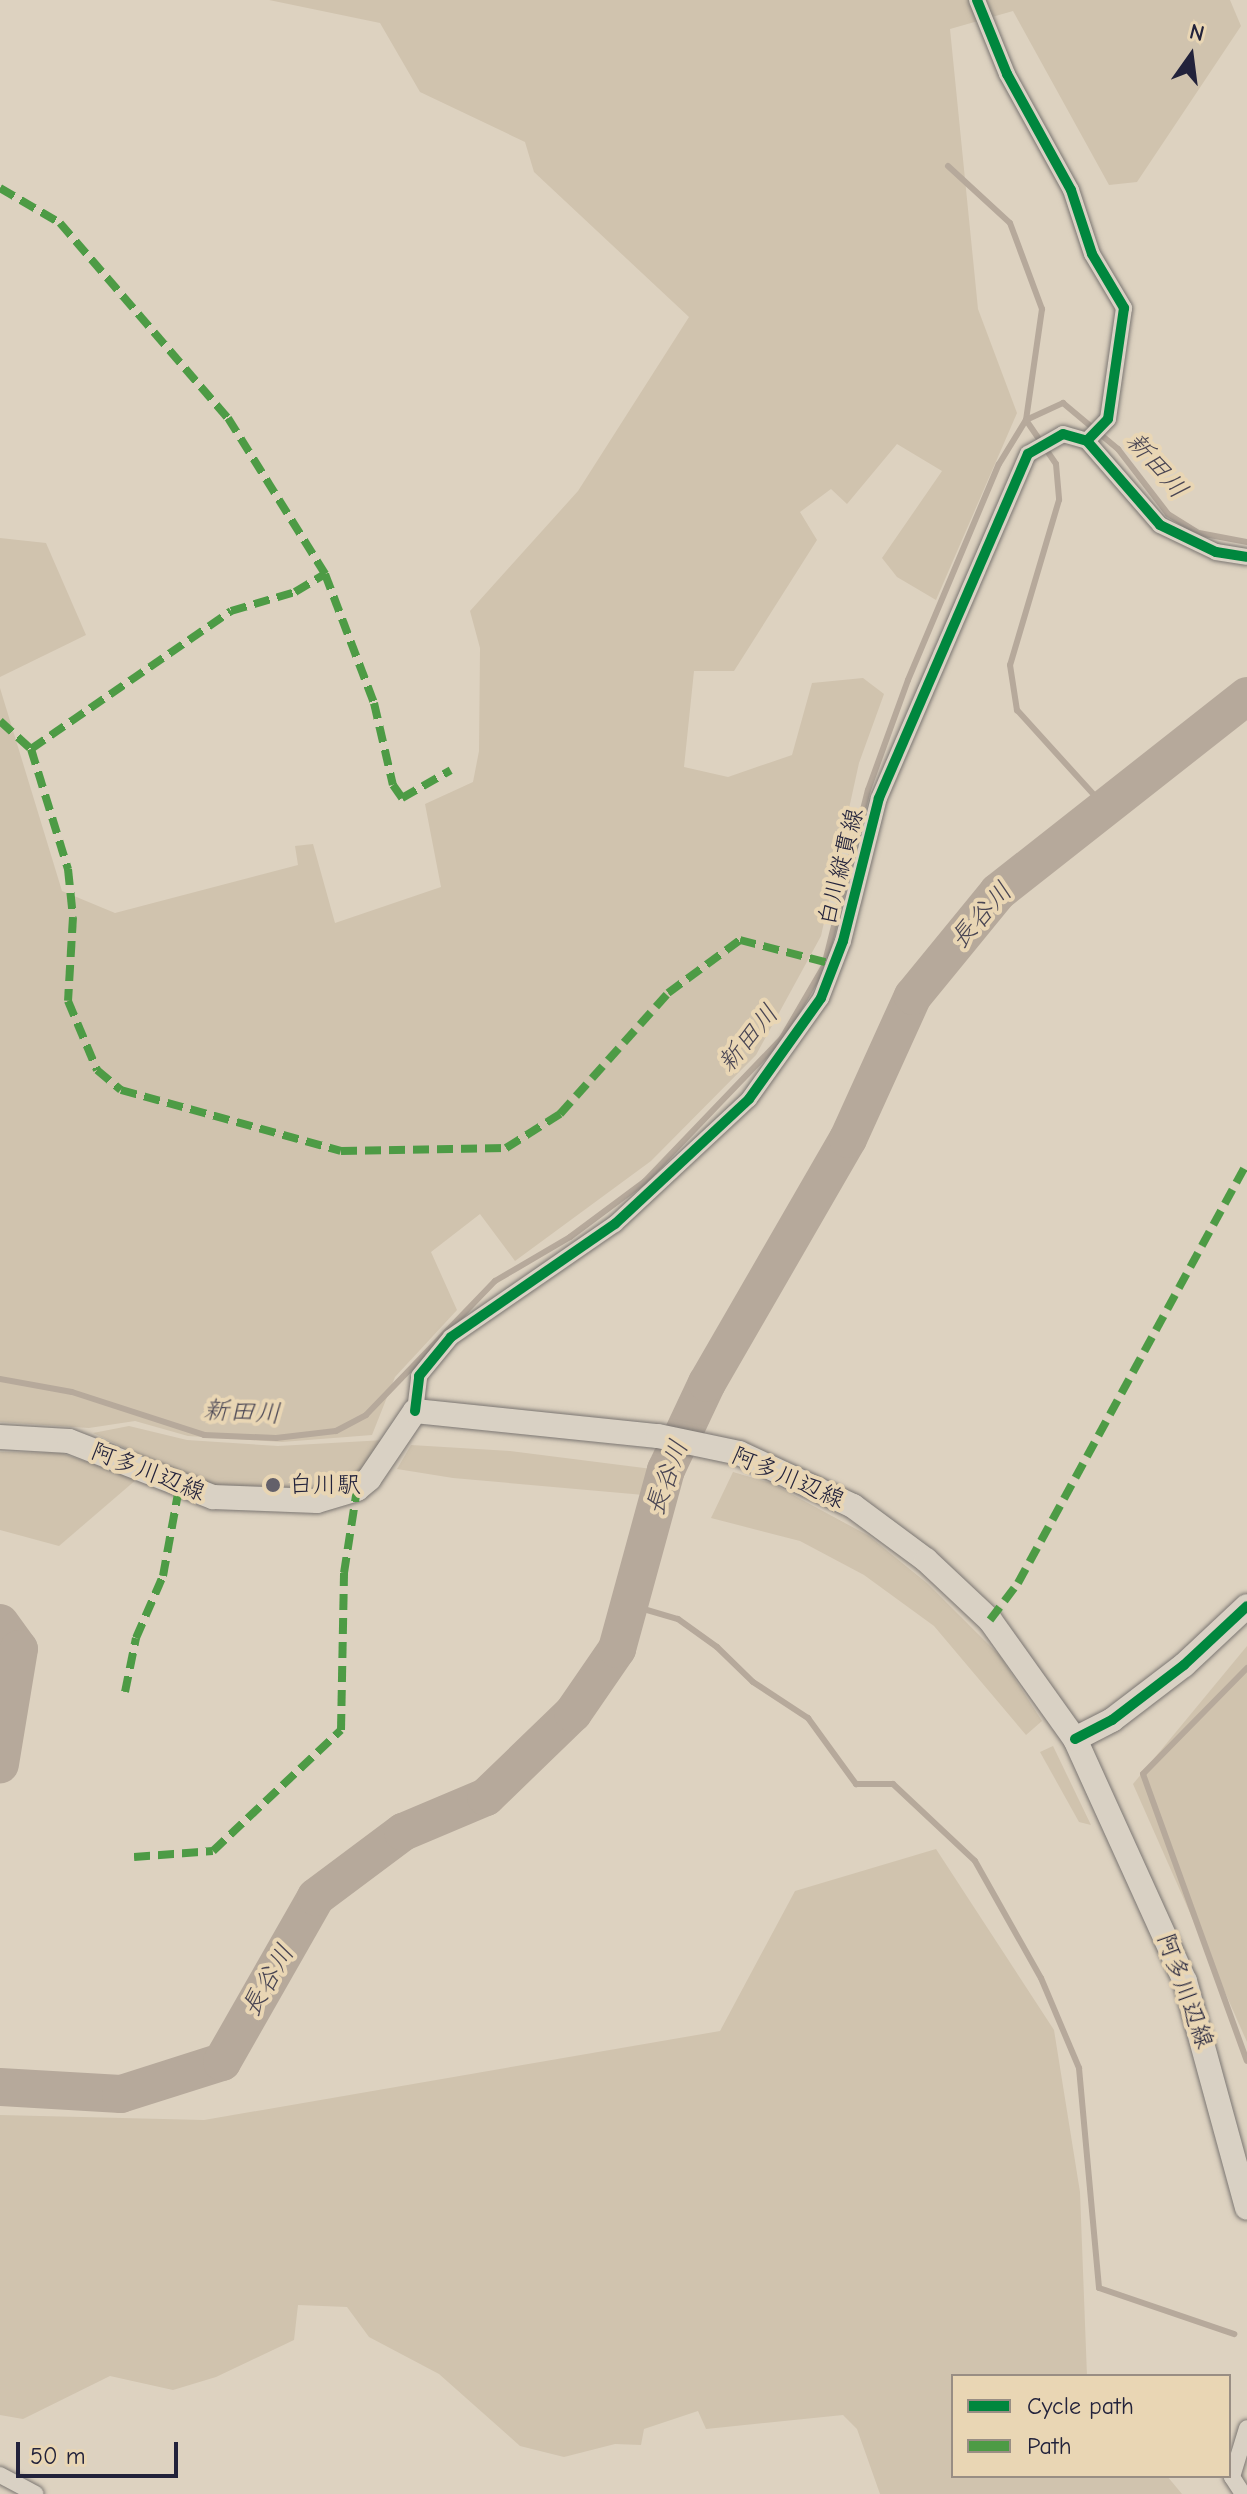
<!DOCTYPE html>
<meta charset="utf-8">
<style>
body{margin:0}
#map{position:relative;width:1247px;height:2494px;overflow:hidden;background:#ddd2c0;font-family:"Comic Neue","Klee One",sans-serif}
div>[style]{position:absolute}
[style*='--x']{left:calc(var(--x)*1px);top:calc(var(--y)*1px);width:calc(var(--w)*1px);rotate:calc(var(--a)*1deg)}
.green>*{inset:0;background:#d0c3ae}
.stream>*{height:6px;margin:-3px;padding:0 3px;transform-origin:3px;border-radius:3px;background:#b6a99b}
.river>*{height:38px;margin:-19px;padding:0 19px;transform-origin:19px;border-radius:19px;background:#b6a99b}
.roads{filter:drop-shadow(0 0 2px #7b7672) drop-shadow(0 0 2px #7b7672)}
.street>*{height:16px;margin:-8px;padding:0 8px;transform-origin:8px;border-radius:8px;background:#d9d1c4}
.secondary>*{height:24px;margin:-12px;padding:0 12px;transform-origin:12px;border-radius:12px;background:#d9d1c4}
.quiet>*{height:8px;margin-top:-4px;transform-origin:0;background:repeating-linear-gradient(90deg,#4d9b45 0 16px,transparent 0 24px)}
.cycleway>*{height:10px;margin:-5px;padding:0 5px;transform-origin:5px;border-radius:5px;background:#00873e}
.dots>*{width:22px;height:22px;translate:-50% -50%;box-sizing:border-box;border:4px solid #e9d6b4;border-radius:50%}
span{translate:-50% -50%;white-space:nowrap;text-align:center;line-height:1.15;-webkit-text-stroke:8px #e9d6b4;paint-order:stroke}
.street-label{font-size:24px;color:#22223b}
.poi-label{font-size:24px;color:#22223b}
.left{translate:0 -50%;text-align:left}
.water-label{font-size:26px;color:#494553;font-style:italic}
.legend{position:absolute;left:951px;top:2374px;width:280px;height:104px;box-sizing:border-box;background:#e9d6b4;border:2px solid #998e84;margin:0;padding:10px 14px;list-style:none;font-size:24px;color:#22223b}
.legend li{display:flex;align-items:center;gap:16px;height:40px}
.legend b{width:40px;border:2px solid #998e84}
.north{position:absolute;left:1151px;top:16px;width:80px;height:80px;-webkit-text-stroke:6px #e9d6b4;paint-order:stroke;rotate:14deg;font-size:22px;font-weight:700;line-height:32px;text-align:center;color:#22223b}
.north::after{content:'';display:block;margin:auto;width:28px;height:36px;background:#22223b;clip-path:polygon(50% 0,100% 100%,50% 72%,0 100%)}
.scale{position:absolute;left:16px;top:2442px;width:162px;height:36px;box-sizing:border-box;border:4px solid #22223b;border-top:0;padding-left:10px;font-size:24px;line-height:28px;white-space:nowrap;color:#22223b;-webkit-text-stroke:6px #e9d6b4;paint-order:stroke}
</style>
<div id="map">
<div class="green">
<div style="clip-path:polygon(269px 0,1230px 0,1241px 26px,1137px 182px,1109px 185px,1013px 11px,950px 29px,978px 309px,1017px 413px,936px 600px,897px 577px,882px 558px,942px 471px,897px 444px,847px 504px,831px 489px,800px 512px,817px 540px,734px 671px,694px 671px,684px 767px,728px 777px,792px 755px,812px 683px,863px 678px,884px 694px,859px 763px,821px 936px,756px 1055px,651px 1161px,515px 1261px,480px 1214px,431px 1252px,457px 1310px,395px 1377px,372px 1435px,282px 1442px,188px 1436px,135px 1421px,89px 1428px,0 1422px,0 688px,62px 891px,115px 913px,298px 865px,295px 846px,313px 844px,335px 923px,441px 887px,425px 804px,473px 782px,479px 751px,480px 648px,470px 611px,578px 491px,689px 317px,534px 172px,525px 142px,420px 92px,380px 23px)"></div>
<div style="clip-path:polygon(0 538px,46px 543px,86px 635px,0 677px)"></div>
<div style="clip-path:polygon(129px 1426px,187px 1440px,278px 1446px,385px 1440px,360px 1472px,330px 1486px,230px 1489px,192px 1479px,93px 1433px)"></div>
<div style="clip-path:polygon(411px 1445px,510px 1451px,652px 1469px,644px 1495px,453px 1478px,397px 1469px)"></div>
<div style="clip-path:polygon(0 1452px,61px 1453px,137px 1479px,59px 1546px,0 1530px)"></div>
<div style="clip-path:polygon(733px 1472px,771px 1483px,869px 1536px,928px 1584px,1000px 1656px,1042px 1721px,1026px 1735px,934px 1626px,864px 1575px,800px 1541px,711px 1518px)"></div>
<div style="clip-path:polygon(1247px 1646px,1247px 2042px,1133px 1784px)"></div>
<div style="clip-path:polygon(1053px 1746px,1091px 1825px,1079px 1822px,1040px 1752px)"></div>
<div style="clip-path:polygon(936px 1849px,1054px 2030px,1080px 2192px,1087px 2376px,953px 2376px,953px 2476px,1167px 2476px,1182px 2494px,880px 2494px,857px 2429px,843px 2415px,706px 2429px,698px 2411px,644px 2429px,641px 2445px,615px 2444px,564px 2457px,520px 2446px,439px 2374px,369px 2337px,347px 2307px,298px 2305px,294px 2340px,216px 2377px,173px 2390px,110px 2376px,23px 2419px,0 2415px,0 2115px,204px 2120px,720px 2031px,795px 1891px)"></div>
</div>
<div class="stream">
<div style="--x:948;--y:166;--w:84;--a:42.6"></div>
<div style="--x:1010;--y:223;--w:92;--a:69.6"></div>
<div style="--x:1042;--y:309;--w:112;--a:98.2"></div>
<div style="--x:1026;--y:420;--w:53;--a:55.7"></div>
<div style="--x:1056;--y:464;--w:36;--a:85"></div>
<div style="--x:1059;--y:500;--w:172;--a:106.5"></div>
<div style="--x:1010;--y:665;--w:46;--a:81.2"></div>
<div style="--x:1017;--y:710;--w:131;--a:47.8"></div>
<div style="--x:0;--y:1379;--w:73;--a:10.2"></div>
<div style="--x:72;--y:1392;--w:139;--a:18"></div>
<div style="--x:204;--y:1435;--w:72;--a:2.4"></div>
<div style="--x:276;--y:1438;--w:60;--a:-6.7"></div>
<div style="--x:336;--y:1431;--w:34;--a:-28"></div>
<div style="--x:366;--y:1415;--w:186;--a:-46.1"></div>
<div style="--x:495;--y:1281;--w:87;--a:-30.4"></div>
<div style="--x:570;--y:1237;--w:94;--a:-36.7"></div>
<div style="--x:645;--y:1181;--w:198;--a:-46.2"></div>
<div style="--x:782;--y:1038;--w:83;--a:-59.7"></div>
<div style="--x:824;--y:966;--w:181;--a:-76"></div>
<div style="--x:868;--y:790;--w:117;--a:-70"></div>
<div style="--x:908;--y:680;--w:234;--a:-67.2"></div>
<div style="--x:999;--y:464;--w:52;--a:-58.5"></div>
<div style="--x:1026;--y:420;--w:41;--a:-24.7"></div>
<div style="--x:1063;--y:403;--w:72;--a:39.9"></div>
<div style="--x:1118;--y:449;--w:82;--a:52.4"></div>
<div style="--x:1168;--y:514;--w:36;--a:32"></div>
<div style="--x:1199;--y:533;--w:49;--a:10.6"></div>
<div style="--x:630;--y:1605;--w:50;--a:16.3"></div>
<div style="--x:678;--y:1619;--w:48;--a:35.7"></div>
<div style="--x:717;--y:1647;--w:50;--a:44.2"></div>
<div style="--x:753;--y:1682;--w:66;--a:33.2"></div>
<div style="--x:808;--y:1718;--w:82;--a:54"></div>
<div style="--x:856;--y:1784;--w:37;--a:0"></div>
<div style="--x:893;--y:1784;--w:112;--a:43.2"></div>
<div style="--x:975;--y:1861;--w:134;--a:60.6"></div>
<div style="--x:1041;--y:1978;--w:98;--a:67.1"></div>
<div style="--x:1079;--y:2068;--w:221;--a:84.8"></div>
<div style="--x:1099;--y:2288;--w:143;--a:18.8"></div>
<div style="--x:1247;--y:1668;--w:148;--a:134.5"></div>
<div style="--x:1143;--y:1774;--w:305;--a:70.1"></div>
</div>
<div class="river">
<div style="--x:0;--y:1623;--w:32;--a:54"></div>
<div style="--x:19;--y:1649;--w:117;--a:99.4"></div>
<div style="--x:0;--y:2087;--w:121;--a:3.3"></div>
<div style="--x:121;--y:2094;--w:106;--a:-17.6"></div>
<div style="--x:222;--y:2062;--w:190;--a:-60.3"></div>
<div style="--x:316;--y:1897;--w:109;--a:-36.8"></div>
<div style="--x:403;--y:1832;--w:90;--a:-22.9"></div>
<div style="--x:486;--y:1797;--w:121;--a:-44"></div>
<div style="--x:573;--y:1713;--w:78;--a:-55.5"></div>
<div style="--x:617;--y:1649;--w:186;--a:-74.7"></div>
<div style="--x:666;--y:1470;--w:96;--a:-64.8"></div>
<div style="--x:707;--y:1383;--w:282;--a:-60"></div>
<div style="--x:848;--y:1139;--w:157;--a:-65.6"></div>
<div style="--x:913;--y:996;--w:134;--a:-50.7"></div>
<div style="--x:998;--y:892;--w:317;--a:-38.2"></div>
</div>
<div class="roads">
<div class="street">
<div style="--x:977;--y:0;--w:80;--a:67.9"></div>
<div style="--x:1007;--y:74;--w:132;--a:61.1"></div>
<div style="--x:1071;--y:190;--w:67;--a:71.8"></div>
<div style="--x:1092;--y:254;--w:63;--a:59.3"></div>
<div style="--x:1124;--y:308;--w:112;--a:98.2"></div>
<div style="--x:1108;--y:419;--w:30;--a:134"></div>
<div style="--x:415;--y:1411;--w:35;--a:-83"></div>
<div style="--x:419;--y:1376;--w:50;--a:-50.6"></div>
<div style="--x:451;--y:1337;--w:199;--a:-34.6"></div>
<div style="--x:615;--y:1224;--w:183;--a:-43"></div>
<div style="--x:749;--y:1099;--w:124;--a:-54.5"></div>
<div style="--x:821;--y:998;--w:61;--a:-68.9"></div>
<div style="--x:843;--y:941;--w:147;--a:-75.9"></div>
<div style="--x:879;--y:798;--w:375;--a:-66.6"></div>
<div style="--x:1028;--y:454;--w:40;--a:-29.7"></div>
<div style="--x:1063;--y:434;--w:25;--a:16"></div>
<div style="--x:1087;--y:441;--w:111;--a:49"></div>
<div style="--x:1160;--y:525;--w:62;--a:25.7"></div>
<div style="--x:1216;--y:552;--w:31;--a:9"></div>
<div style="--x:0;--y:2475;--w:40;--a:28"></div>
<div style="--x:1243;--y:2494;--w:20;--a:-123"></div>
<div style="--x:1232;--y:2477;--w:51;--a:-73"></div>
</div>
<div class="secondary">
<div style="--x:0;--y:1437;--w:69;--a:3.3"></div>
<div style="--x:69;--y:1441;--w:155;--a:21.3"></div>
<div style="--x:213;--y:1497;--w:104;--a:2.2"></div>
<div style="--x:317;--y:1501;--w:42;--a:-16.7"></div>
<div style="--x:357;--y:1489;--w:16;--a:-40"></div>
<div style="--x:369;--y:1479;--w:82;--a:-55.9"></div>
<div style="--x:415;--y:1411;--w:244;--a:5.9"></div>
<div style="--x:658;--y:1436;--w:83;--a:11.9"></div>
<div style="--x:739;--y:1453;--w:126;--a:24.9"></div>
<div style="--x:853;--y:1506;--w:91;--a:36.5"></div>
<div style="--x:926;--y:1560;--w:88;--a:43.2"></div>
<div style="--x:990;--y:1620;--w:146;--a:54.5"></div>
<div style="--x:1075;--y:1739;--w:266;--a:65.6"></div>
<div style="--x:1185;--y:1981;--w:235;--a:74.7"></div>
<div style="--x:1075;--y:1739;--w:42;--a:-27.2"></div>
<div style="--x:1112;--y:1720;--w:91;--a:-37.4"></div>
<div style="--x:1184;--y:1665;--w:86;--a:-43.1"></div>
</div>
</div>
<div class="quiet">
<div style="--x:0;--y:188;--w:69;--a:30.3"></div>
<div style="--x:60;--y:223;--w:257;--a:49.3"></div>
<div style="--x:228;--y:418;--w:184;--a:58.1"></div>
<div style="--x:325;--y:574;--w:138;--a:69.2"></div>
<div style="--x:374;--y:703;--w:84;--a:77"></div>
<div style="--x:393;--y:785;--w:16;--a:55"></div>
<div style="--x:402;--y:798;--w:56;--a:-29.7"></div>
<div style="--x:0;--y:721;--w:42;--a:42.1"></div>
<div style="--x:31;--y:749;--w:126;--a:72.9"></div>
<div style="--x:68;--y:869;--w:48;--a:84.1"></div>
<div style="--x:73;--y:917;--w:84;--a:93.4"></div>
<div style="--x:68;--y:1001;--w:75;--a:67.2"></div>
<div style="--x:97;--y:1070;--w:31;--a:40"></div>
<div style="--x:121;--y:1090;--w:228;--a:15.5"></div>
<div style="--x:341;--y:1151;--w:165;--a:-1"></div>
<div style="--x:506;--y:1148;--w:64;--a:-32.2"></div>
<div style="--x:560;--y:1114;--w:162;--a:-48.2"></div>
<div style="--x:668;--y:993;--w:89;--a:-36.4"></div>
<div style="--x:740;--y:940;--w:96;--a:14.5"></div>
<div style="--x:31;--y:749;--w:243;--a:-34.6"></div>
<div style="--x:231;--y:611;--w:67;--a:-16.5"></div>
<div style="--x:295;--y:592;--w:35;--a:-31"></div>
<div style="--x:990;--y:1620;--w:46;--a:-52.9"></div>
<div style="--x:1018;--y:1583;--w:478;--a:-61.4"></div>
<div style="--x:125;--y:1692;--w:55;--a:-78.5"></div>
<div style="--x:136;--y:1638;--w:68;--a:-66.5"></div>
<div style="--x:163;--y:1576;--w:89;--a:-79.7"></div>
<div style="--x:134;--y:1857;--w:79;--a:-4.3"></div>
<div style="--x:213;--y:1851;--w:176;--a:-43.4"></div>
<div style="--x:341;--y:1730;--w:157;--a:-88.9"></div>
<div style="--x:344;--y:1573;--w:85;--a:-81.2"></div>
</div>
<div class="cycleway">
<div style="--x:977;--y:0;--w:80;--a:67.9"></div>
<div style="--x:1007;--y:74;--w:132;--a:61.1"></div>
<div style="--x:1071;--y:190;--w:67;--a:71.8"></div>
<div style="--x:1092;--y:254;--w:63;--a:59.3"></div>
<div style="--x:1124;--y:308;--w:112;--a:98.2"></div>
<div style="--x:1108;--y:419;--w:30;--a:134"></div>
<div style="--x:415;--y:1411;--w:35;--a:-83"></div>
<div style="--x:419;--y:1376;--w:50;--a:-50.6"></div>
<div style="--x:451;--y:1337;--w:199;--a:-34.6"></div>
<div style="--x:615;--y:1224;--w:183;--a:-43"></div>
<div style="--x:749;--y:1099;--w:124;--a:-54.5"></div>
<div style="--x:821;--y:998;--w:61;--a:-68.9"></div>
<div style="--x:843;--y:941;--w:147;--a:-75.9"></div>
<div style="--x:879;--y:798;--w:375;--a:-66.6"></div>
<div style="--x:1028;--y:454;--w:40;--a:-29.7"></div>
<div style="--x:1063;--y:434;--w:25;--a:16"></div>
<div style="--x:1087;--y:441;--w:111;--a:49"></div>
<div style="--x:1160;--y:525;--w:62;--a:25.7"></div>
<div style="--x:1216;--y:552;--w:31;--a:9"></div>
<div style="--x:1075;--y:1739;--w:42;--a:-27.2"></div>
<div style="--x:1112;--y:1720;--w:91;--a:-37.4"></div>
<div style="--x:1184;--y:1665;--w:86;--a:-43.1"></div>
</div>
<div class="dots">
<div style="left:273px;top:1485px;background:#63606a"></div>
</div>
<div class="street-label">
<span style="left:841px;top:867px;rotate:-76deg">白川縦貫線</span>
<span style="left:148px;top:1472px;rotate:21deg">阿多川辺線</span>
<span style="left:788px;top:1478px;rotate:23deg">阿多川辺線</span>
<span style="left:1185px;top:1991px;rotate:70deg">阿多川辺線</span>
</div>
<div class="poi-label">
<span class="left" style="left:289px;top:1485px">白川駅</span>
</div>
<div class="water-label">
<span style="left:1156px;top:466px;rotate:49deg">新田川</span>
<span style="left:982px;top:916px;rotate:-48deg">長谷川</span>
<span style="left:749px;top:1039px;rotate:-50deg">新田川</span>
<span style="left:242px;top:1413px;rotate:3deg">新田川</span>
<span style="left:668px;top:1478px;rotate:-70deg">長谷川</span>
<span style="left:269px;top:1981px;rotate:-60deg">長谷川</span>
</div>
<ul class="legend">
<li><b style="height:10px;background:#00873e"></b>Cycle path</li>
<li><b style="height:10px;background:#4d9b45"></b>Path</li>
</ul>
<div class="north">N</div>
<div class="scale">50 m</div>
</div>
